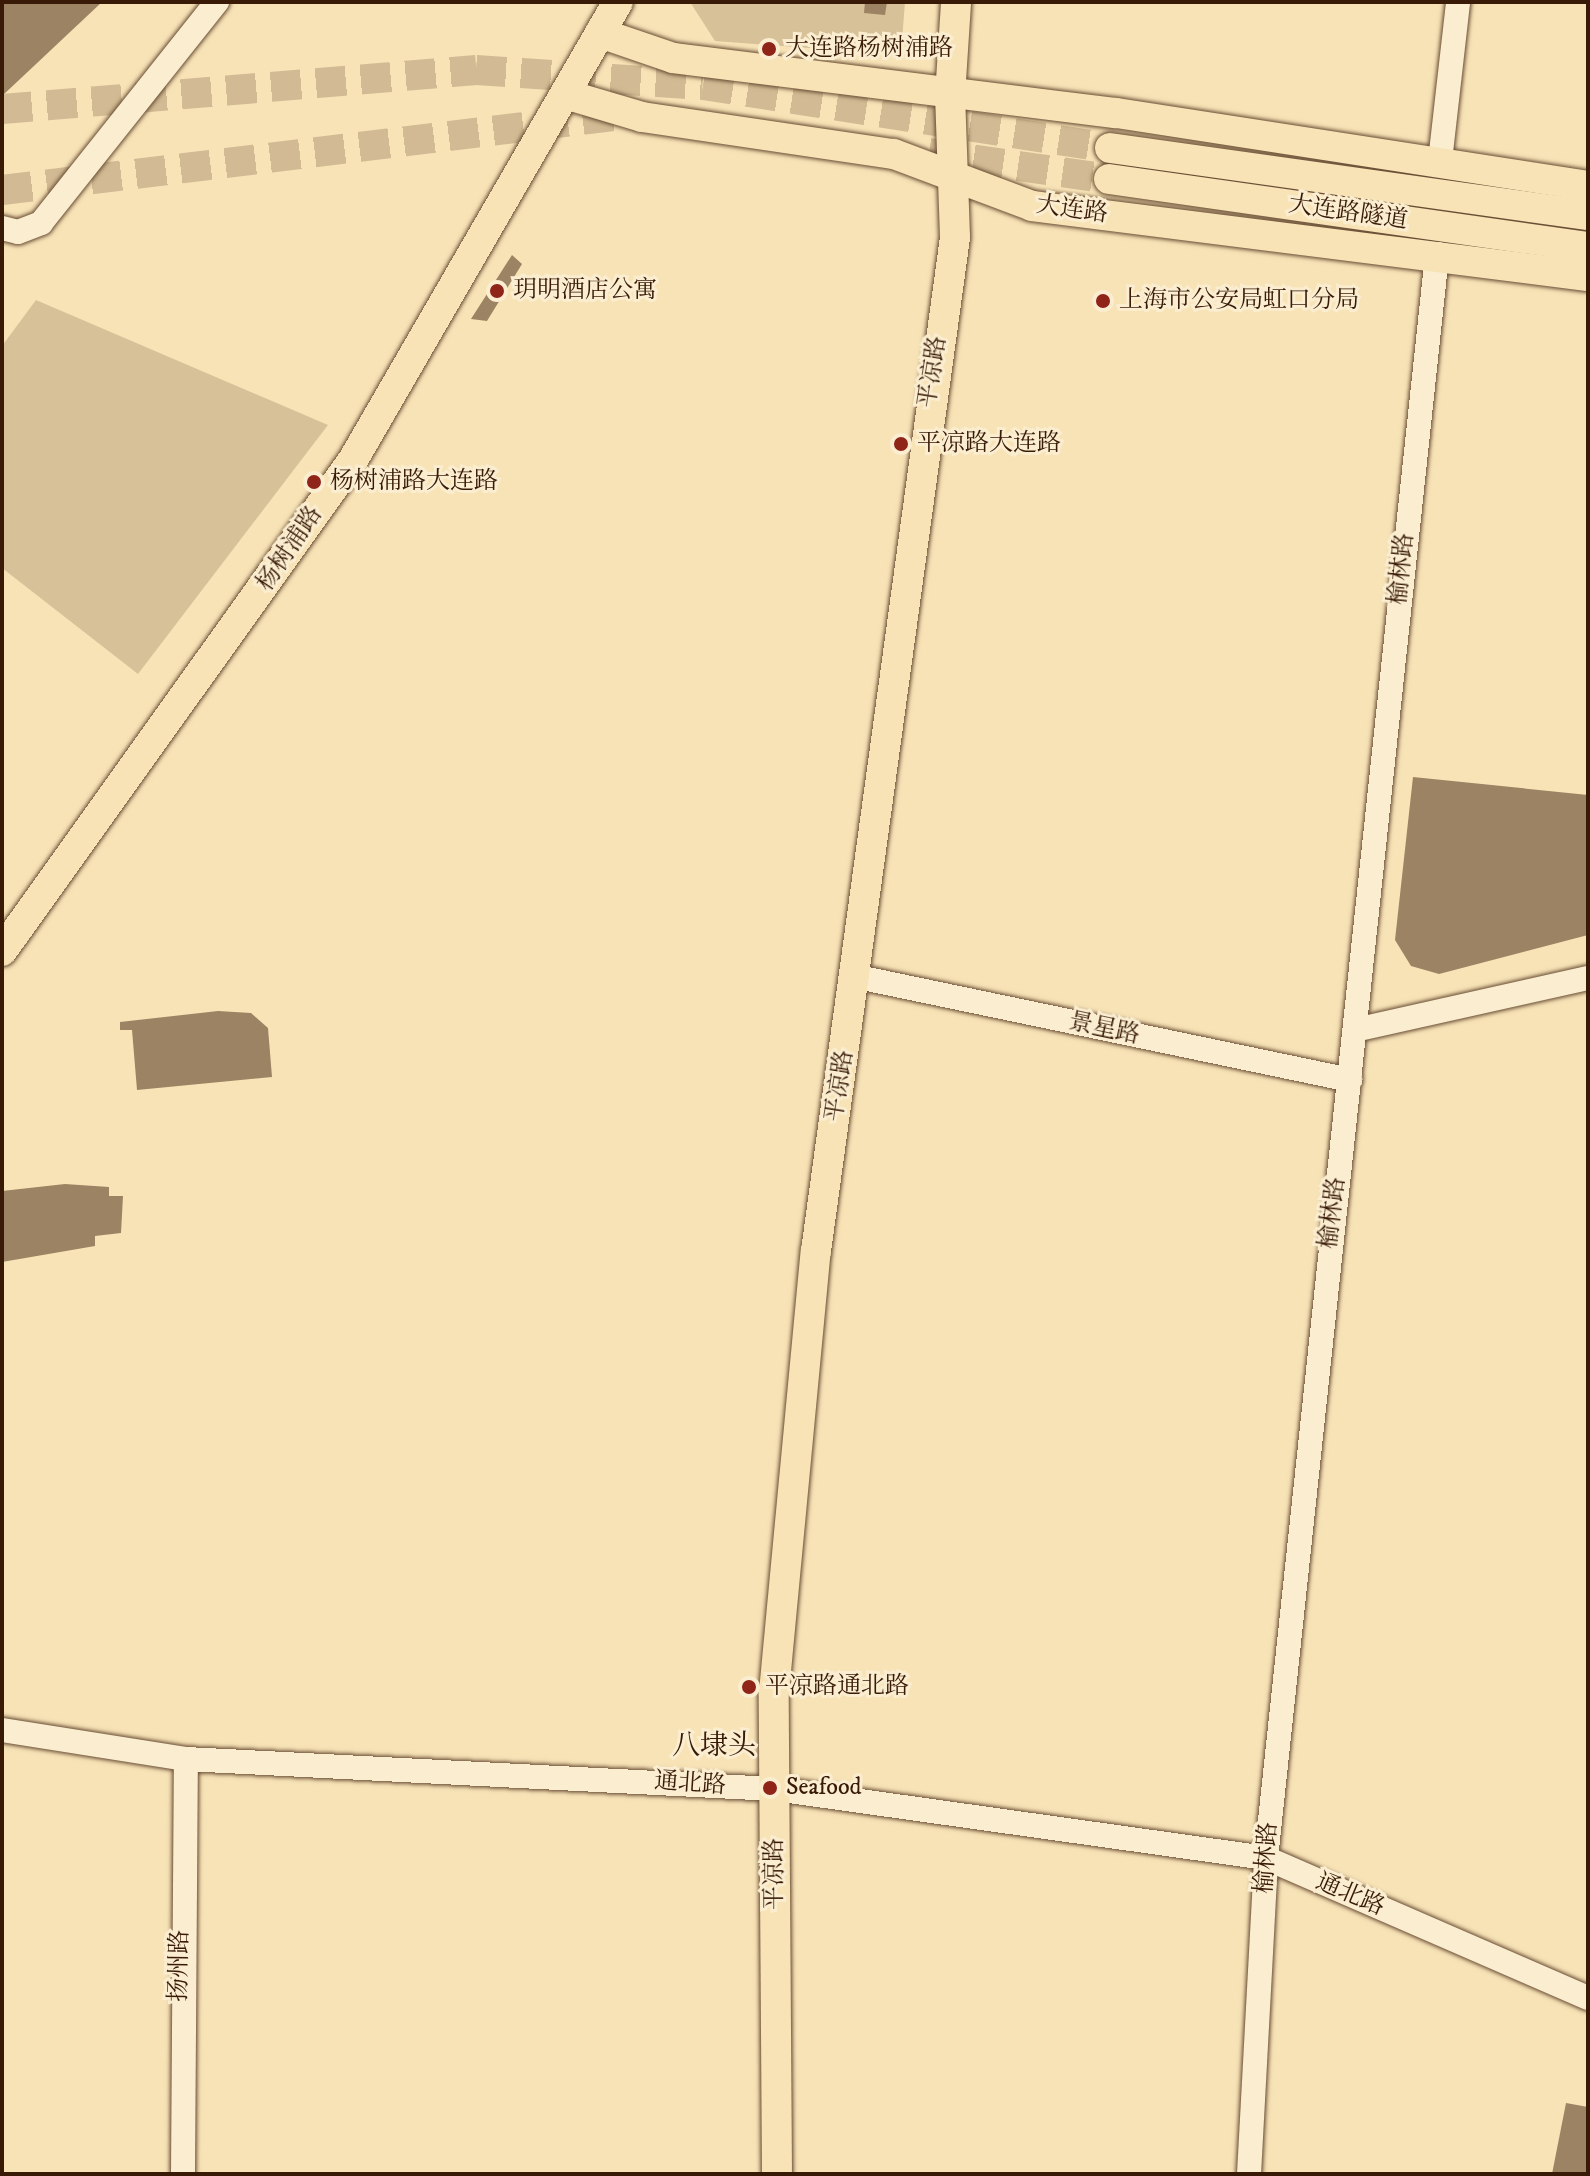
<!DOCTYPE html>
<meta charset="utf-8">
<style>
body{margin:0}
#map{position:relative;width:1590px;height:2176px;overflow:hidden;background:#f8e3b7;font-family:"IM FELL DW Pica","Noto Serif SC",serif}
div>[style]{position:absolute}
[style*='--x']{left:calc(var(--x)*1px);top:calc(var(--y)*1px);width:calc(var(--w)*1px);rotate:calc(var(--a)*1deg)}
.green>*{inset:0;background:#d7c199}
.building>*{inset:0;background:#9c8363}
.major-tunnel>*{height:30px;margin-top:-15px;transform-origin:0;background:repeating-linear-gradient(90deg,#d2bb94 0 30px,transparent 0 45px)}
.roads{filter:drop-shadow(0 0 2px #684c33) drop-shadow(0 0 2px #684c33)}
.minor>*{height:24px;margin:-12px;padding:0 12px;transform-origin:12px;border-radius:12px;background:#faedd0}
.major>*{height:30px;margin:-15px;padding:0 15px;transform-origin:15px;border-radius:15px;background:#f8e3b7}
.dots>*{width:22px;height:22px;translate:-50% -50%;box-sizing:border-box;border:4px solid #faedd0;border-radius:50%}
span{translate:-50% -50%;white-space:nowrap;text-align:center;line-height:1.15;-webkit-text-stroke:6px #faedd0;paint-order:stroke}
.poi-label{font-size:24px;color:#381a07}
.left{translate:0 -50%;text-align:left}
.street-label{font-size:24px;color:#381a07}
.quarter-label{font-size:28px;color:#381a07}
.frame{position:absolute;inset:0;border:4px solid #381a07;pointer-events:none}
</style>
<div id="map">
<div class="green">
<div style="clip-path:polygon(690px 2px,905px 2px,902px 41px,877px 53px,715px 41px)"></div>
<div style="clip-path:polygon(36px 300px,328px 425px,138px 674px,2px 568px,2px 346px)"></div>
</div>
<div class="building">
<div style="clip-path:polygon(2px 2px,102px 2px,2px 96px)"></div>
<div style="clip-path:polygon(865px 2px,887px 2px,885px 15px,864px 13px)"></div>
<div style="clip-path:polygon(512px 255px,522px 264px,487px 321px,471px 319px)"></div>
<div style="clip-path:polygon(1413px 777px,1588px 795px,1588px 935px,1439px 974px,1411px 966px,1395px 940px)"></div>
<div style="clip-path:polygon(218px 1011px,251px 1013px,268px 1028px,272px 1077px,137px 1090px,132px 1030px,120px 1030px,120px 1022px)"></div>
<div style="clip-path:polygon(65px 1184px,109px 1187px,109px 1196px,123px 1196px,121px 1233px,95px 1236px,95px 1246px,2px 1262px,2px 1191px)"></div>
<div style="clip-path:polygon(1566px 2103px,1588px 2107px,1588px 2174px,1552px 2174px)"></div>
</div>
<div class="major-tunnel">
<div style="--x:2;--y:109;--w:476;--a:-4.7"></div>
<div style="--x:476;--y:70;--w:227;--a:3.8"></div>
<div style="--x:703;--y:85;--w:412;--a:8.8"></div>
<div style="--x:929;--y:153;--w:182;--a:8.2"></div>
<div style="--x:2;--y:190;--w:626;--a:-6.89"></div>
</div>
<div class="roads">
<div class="minor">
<div style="--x:1440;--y:161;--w:160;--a:-83.5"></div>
<div style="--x:2;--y:228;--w:16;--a:14"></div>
<div style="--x:18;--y:232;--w:25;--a:-21"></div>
<div style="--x:41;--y:223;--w:283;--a:-51.5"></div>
<div style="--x:858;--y:977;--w:503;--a:11.82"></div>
<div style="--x:1355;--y:1030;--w:239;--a:-12.6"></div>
<div style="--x:2;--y:1730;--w:186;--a:9"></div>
<div style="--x:186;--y:1759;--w:590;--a:2.92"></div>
<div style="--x:775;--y:1789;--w:496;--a:8"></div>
<div style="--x:1266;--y:1858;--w:351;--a:23.5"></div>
<div style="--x:183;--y:2174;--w:415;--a:-89.6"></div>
<div style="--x:1249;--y:2174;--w:316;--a:-86.9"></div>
<div style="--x:1266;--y:1858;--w:1613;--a:-83.91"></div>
</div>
<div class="major">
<div style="--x:600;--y:33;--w:77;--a:18.9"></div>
<div style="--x:673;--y:58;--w:447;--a:7.1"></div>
<div style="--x:1117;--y:113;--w:477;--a:8.8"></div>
<div style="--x:568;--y:95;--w:77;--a:16.6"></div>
<div style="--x:642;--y:117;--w:255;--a:8.4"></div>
<div style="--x:894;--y:154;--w:147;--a:20.6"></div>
<div style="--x:1032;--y:206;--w:560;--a:7.18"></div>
<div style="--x:1110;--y:148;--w:483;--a:8"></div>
<div style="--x:1109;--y:179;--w:484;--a:8.1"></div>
<div style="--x:2;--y:951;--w:604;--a:-54.44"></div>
<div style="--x:353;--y:460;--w:529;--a:-59.95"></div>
<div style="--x:777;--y:2174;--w:482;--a:-90.4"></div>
<div style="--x:774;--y:1692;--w:443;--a:-84.6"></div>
<div style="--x:816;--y:1251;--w:1023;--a:-82.19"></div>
<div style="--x:955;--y:237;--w:141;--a:-92"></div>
<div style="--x:950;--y:96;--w:94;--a:-86.3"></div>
</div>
</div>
<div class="dots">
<div style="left:769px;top:49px;background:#8f2418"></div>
<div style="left:497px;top:291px;background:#8f2418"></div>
<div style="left:1103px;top:301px;background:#8f2418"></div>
<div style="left:901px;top:444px;background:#8f2418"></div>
<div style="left:314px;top:482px;background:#8f2418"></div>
<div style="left:749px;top:1687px;background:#8f2418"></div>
<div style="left:770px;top:1788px;background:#8f2418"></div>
</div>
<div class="poi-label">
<span class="left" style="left:785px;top:49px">大连路杨树浦路</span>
<span class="left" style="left:513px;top:291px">玥明酒店公寓</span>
<span class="left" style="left:1119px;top:301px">上海市公安局虹口分局</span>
<span class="left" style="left:917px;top:444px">平凉路大连路</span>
<span class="left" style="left:330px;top:482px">杨树浦路大连路</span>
<span class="left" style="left:765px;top:1687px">平凉路通北路</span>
<span class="left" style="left:786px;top:1788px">Seafood</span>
</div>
<div class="street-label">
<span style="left:1072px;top:210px;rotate:8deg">大连路</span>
<span style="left:1348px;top:213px;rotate:8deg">大连路隧道</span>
<span style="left:933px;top:372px;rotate:-81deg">平凉路</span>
<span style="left:290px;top:549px;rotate:-56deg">杨树浦路</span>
<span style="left:1402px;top:569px;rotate:-84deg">榆林路</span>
<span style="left:1104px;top:1029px;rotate:12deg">景星路</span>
<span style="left:840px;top:1086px;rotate:-81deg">平凉路</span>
<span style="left:1333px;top:1213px;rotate:-83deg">榆林路</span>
<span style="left:690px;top:1784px;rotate:4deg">通北路</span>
<span style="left:1267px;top:1858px;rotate:-86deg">榆林路</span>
<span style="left:775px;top:1874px;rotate:-90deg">平凉路</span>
<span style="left:1350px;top:1895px;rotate:23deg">通北路</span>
<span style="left:180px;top:1966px;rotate:-89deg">扬州路</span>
</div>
<div class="quarter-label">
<span style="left:714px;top:1746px">八埭头</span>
</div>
<div class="frame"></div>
</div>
